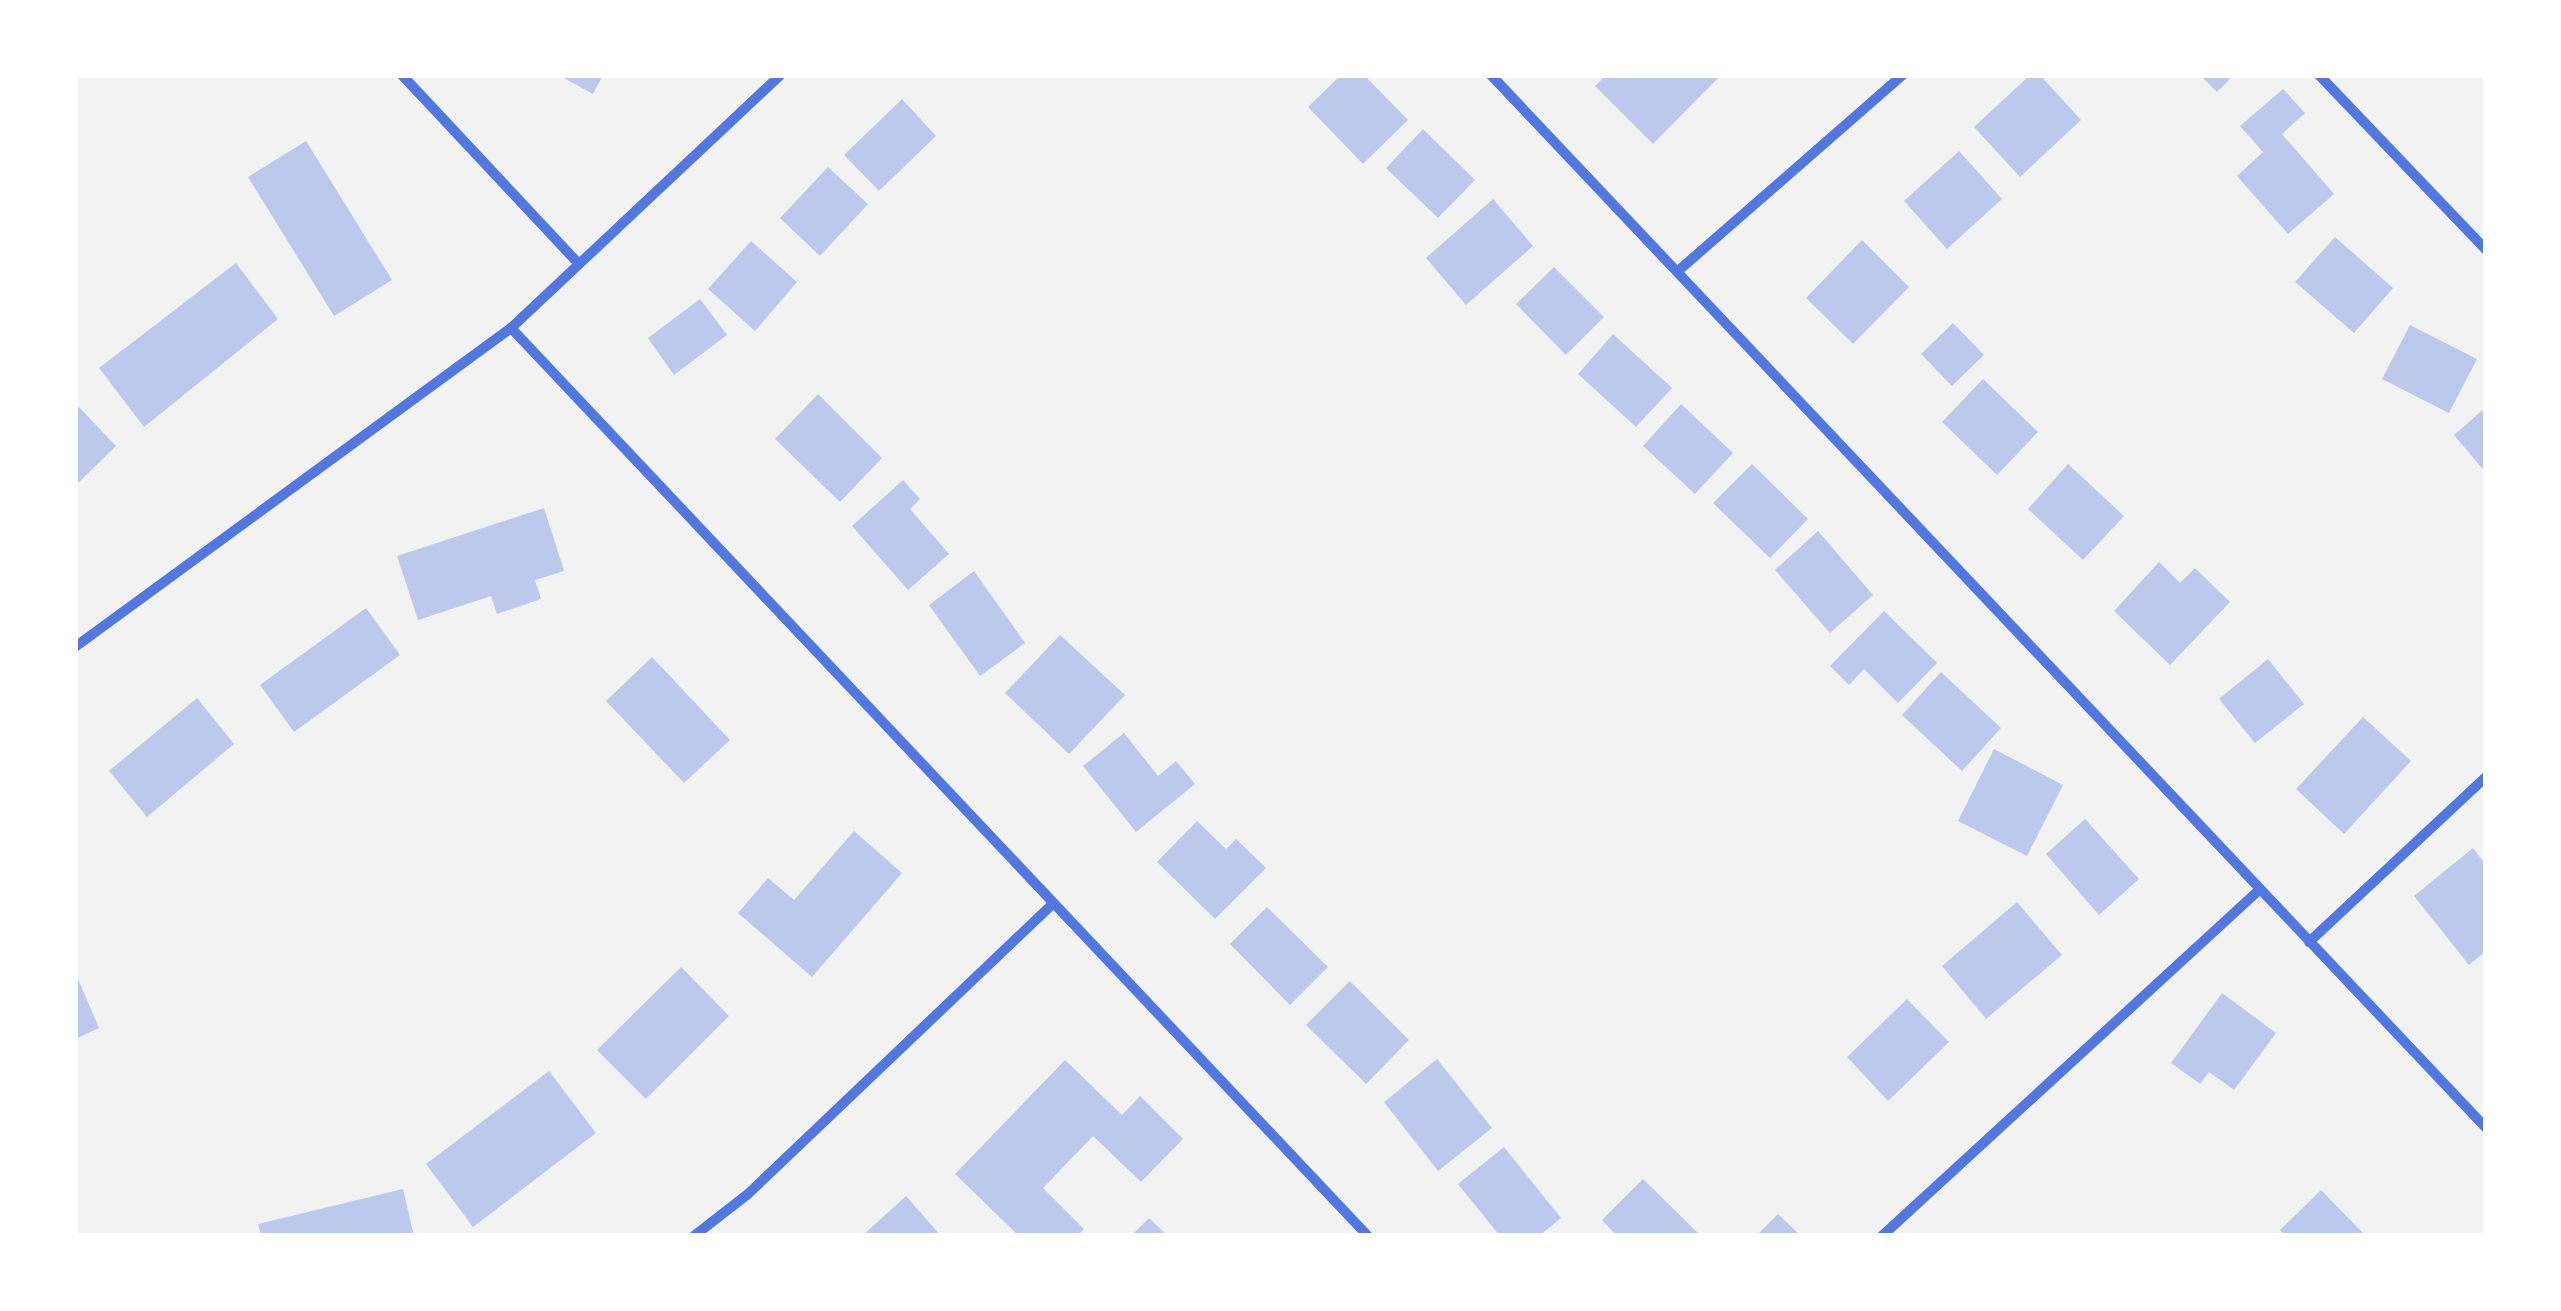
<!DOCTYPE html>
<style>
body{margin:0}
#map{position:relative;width:2561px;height:1311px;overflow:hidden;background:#f2f2f2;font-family:Roboto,sans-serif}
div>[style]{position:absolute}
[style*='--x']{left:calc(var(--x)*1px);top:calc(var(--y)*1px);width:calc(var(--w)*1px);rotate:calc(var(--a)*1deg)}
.building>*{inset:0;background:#bdc9ec}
.minor>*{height:10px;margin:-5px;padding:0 5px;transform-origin:5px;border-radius:5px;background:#5277de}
span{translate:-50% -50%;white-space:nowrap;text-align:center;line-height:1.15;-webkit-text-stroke:8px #fff;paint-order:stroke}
.frame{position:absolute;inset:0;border:78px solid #fff;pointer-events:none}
</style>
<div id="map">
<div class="building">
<div style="clip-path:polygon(558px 75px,603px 75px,593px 94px)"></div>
<div style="clip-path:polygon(1341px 75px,1364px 75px,1408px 120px,1363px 164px,1308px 107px)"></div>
<div style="clip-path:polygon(1606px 75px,1721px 75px,1653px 144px,1595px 86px)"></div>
<div style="clip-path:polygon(2030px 75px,2040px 75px,2081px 120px,2020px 177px,1974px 127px)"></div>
<div style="clip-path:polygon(2200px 75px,2234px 75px,2217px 92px)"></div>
<div style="clip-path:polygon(2283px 89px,2305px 113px,2282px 134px,2334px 194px,2288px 234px,2237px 176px,2263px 152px,2240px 126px)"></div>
<div style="clip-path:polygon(902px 99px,936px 136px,879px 191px,844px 155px)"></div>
<div style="clip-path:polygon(1423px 129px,1475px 180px,1438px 218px,1386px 168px)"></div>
<div style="clip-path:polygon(306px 141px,392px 280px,334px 316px,248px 177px)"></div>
<div style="clip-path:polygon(1959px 151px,2002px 199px,1947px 249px,1904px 201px)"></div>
<div style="clip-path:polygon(828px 167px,868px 204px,820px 256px,780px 218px)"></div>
<div style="clip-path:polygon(1493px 199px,1533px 246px,1466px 305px,1426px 258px)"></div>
<div style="clip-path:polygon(2335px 237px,2393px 288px,2354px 333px,2295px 282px)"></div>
<div style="clip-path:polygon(1862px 240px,1909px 287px,1853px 344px,1806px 298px)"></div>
<div style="clip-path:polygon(751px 241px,797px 282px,755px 331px,708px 289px)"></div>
<div style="clip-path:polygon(236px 263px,278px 319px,144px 427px,99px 368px)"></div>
<div style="clip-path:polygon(1554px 267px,1604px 317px,1566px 355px,1516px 304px)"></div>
<div style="clip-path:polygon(700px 299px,727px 335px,674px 375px,648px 338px)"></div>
<div style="clip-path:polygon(1953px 323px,1984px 355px,1952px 386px,1921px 354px)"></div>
<div style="clip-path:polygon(2410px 325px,2477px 359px,2449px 413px,2382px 379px)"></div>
<div style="clip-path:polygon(1613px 334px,1672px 388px,1636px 427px,1578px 374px)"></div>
<div style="clip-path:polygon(1983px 379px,2038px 432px,1997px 475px,1942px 422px)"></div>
<div style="clip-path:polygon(818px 394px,882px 458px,840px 502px,775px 439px)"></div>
<div style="clip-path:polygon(75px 403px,116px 446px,75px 486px)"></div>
<div style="clip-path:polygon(1681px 404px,1733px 453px,1695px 494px,1643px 446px)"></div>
<div style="clip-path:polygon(2486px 407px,2486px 473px,2454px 435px)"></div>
<div style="clip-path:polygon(1752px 464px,1808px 519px,1770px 558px,1713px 503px)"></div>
<div style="clip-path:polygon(2068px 464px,2124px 516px,2083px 560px,2028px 509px)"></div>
<div style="clip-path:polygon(903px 480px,920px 499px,910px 509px,949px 554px,908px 590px,852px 526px)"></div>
<div style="clip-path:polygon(544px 508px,564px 571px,535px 580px,541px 599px,497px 614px,491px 596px,418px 620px,397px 556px)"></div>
<div style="clip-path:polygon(1818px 531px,1873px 595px,1830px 633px,1775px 570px)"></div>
<div style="clip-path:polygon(2159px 562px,2180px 583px,2195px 568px,2230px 602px,2170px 665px,2114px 611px)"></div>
<div style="clip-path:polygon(974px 571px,1025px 643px,980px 676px,929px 605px)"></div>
<div style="clip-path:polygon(366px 608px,400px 655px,294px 732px,260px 685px)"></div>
<div style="clip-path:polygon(1884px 611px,1937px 663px,1898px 703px,1864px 669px,1849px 685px,1830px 666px)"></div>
<div style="clip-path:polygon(1060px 635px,1125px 695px,1069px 754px,1005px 693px)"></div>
<div style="clip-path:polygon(652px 657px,730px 740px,684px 783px,606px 701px)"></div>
<div style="clip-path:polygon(2268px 659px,2304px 704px,2255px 743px,2219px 699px)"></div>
<div style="clip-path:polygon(1941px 672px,2001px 728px,1962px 771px,1902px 715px)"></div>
<div style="clip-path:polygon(197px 698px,234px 744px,147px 817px,109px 771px)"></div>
<div style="clip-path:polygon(2363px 717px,2411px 761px,2344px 834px,2296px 789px)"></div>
<div style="clip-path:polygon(1124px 733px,1158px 776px,1176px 761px,1195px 784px,1136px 832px,1083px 766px)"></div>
<div style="clip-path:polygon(1994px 749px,2063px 785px,2027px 856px,1958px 821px)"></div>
<div style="clip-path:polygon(2085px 819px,2139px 879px,2099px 915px,2046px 854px)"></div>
<div style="clip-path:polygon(1197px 821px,1226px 849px,1236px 839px,1266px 868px,1215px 919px,1157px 862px)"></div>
<div style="clip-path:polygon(854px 831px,902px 873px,812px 977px,738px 913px,768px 878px,794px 900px)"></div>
<div style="clip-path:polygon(2473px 848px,2486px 865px,2486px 951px,2469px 965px,2414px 896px)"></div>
<div style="clip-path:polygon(2017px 902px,2062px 955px,1986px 1019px,1942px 966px)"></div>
<div style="clip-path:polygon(1267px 907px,1328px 967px,1290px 1005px,1230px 944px)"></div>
<div style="clip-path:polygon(681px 967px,729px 1016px,646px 1099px,597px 1050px)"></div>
<div style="clip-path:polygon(75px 972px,99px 1028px,75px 1039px)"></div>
<div style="clip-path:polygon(1350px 981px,1409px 1040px,1366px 1084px,1306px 1025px)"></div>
<div style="clip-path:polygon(2222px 993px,2276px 1033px,2234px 1090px,2209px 1072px,2200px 1084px,2171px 1063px)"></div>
<div style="clip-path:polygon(1907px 999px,1949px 1042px,1888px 1101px,1847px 1057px)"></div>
<div style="clip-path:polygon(1437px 1059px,1492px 1128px,1438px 1171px,1384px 1102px)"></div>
<div style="clip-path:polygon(1065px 1060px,1122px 1115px,1140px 1096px,1183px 1139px,1141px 1182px,1093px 1136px,1043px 1188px,1084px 1229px,1077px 1236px,1019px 1236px,955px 1174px)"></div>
<div style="clip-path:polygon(549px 1071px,596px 1133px,473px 1227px,426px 1164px)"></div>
<div style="clip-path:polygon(1504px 1147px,1561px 1218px,1539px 1236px,1500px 1236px,1458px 1184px)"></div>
<div style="clip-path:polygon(1643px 1179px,1701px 1236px,1617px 1236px,1602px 1220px)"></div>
<div style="clip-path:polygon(403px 1189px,414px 1236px,261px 1236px,258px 1224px)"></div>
<div style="clip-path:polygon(2321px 1190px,2366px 1236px,2286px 1236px,2280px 1230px)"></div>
<div style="clip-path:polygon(906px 1196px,941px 1236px,862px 1236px)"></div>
<div style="clip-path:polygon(1778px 1214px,1801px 1236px,1756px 1236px)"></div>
<div style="clip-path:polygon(1149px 1218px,1168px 1236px,1131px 1236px)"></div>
</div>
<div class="minor">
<div style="--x:402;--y:75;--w:256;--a:46.9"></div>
<div style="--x:1491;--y:75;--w:1449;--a:46.62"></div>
<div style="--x:2319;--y:75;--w:242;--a:46.3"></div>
<div style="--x:1678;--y:271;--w:298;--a:-41.1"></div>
<div style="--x:511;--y:328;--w:1249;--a:46.66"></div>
<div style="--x:75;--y:647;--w:540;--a:-36.19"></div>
<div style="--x:511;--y:328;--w:369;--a:-43.2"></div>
<div style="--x:2309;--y:942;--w:242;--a:-43"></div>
<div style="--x:694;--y:1236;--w:68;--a:-37.9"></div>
<div style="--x:748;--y:1194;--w:420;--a:-43.6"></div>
<div style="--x:1882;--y:1236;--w:509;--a:-42.53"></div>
</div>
<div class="frame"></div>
</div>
